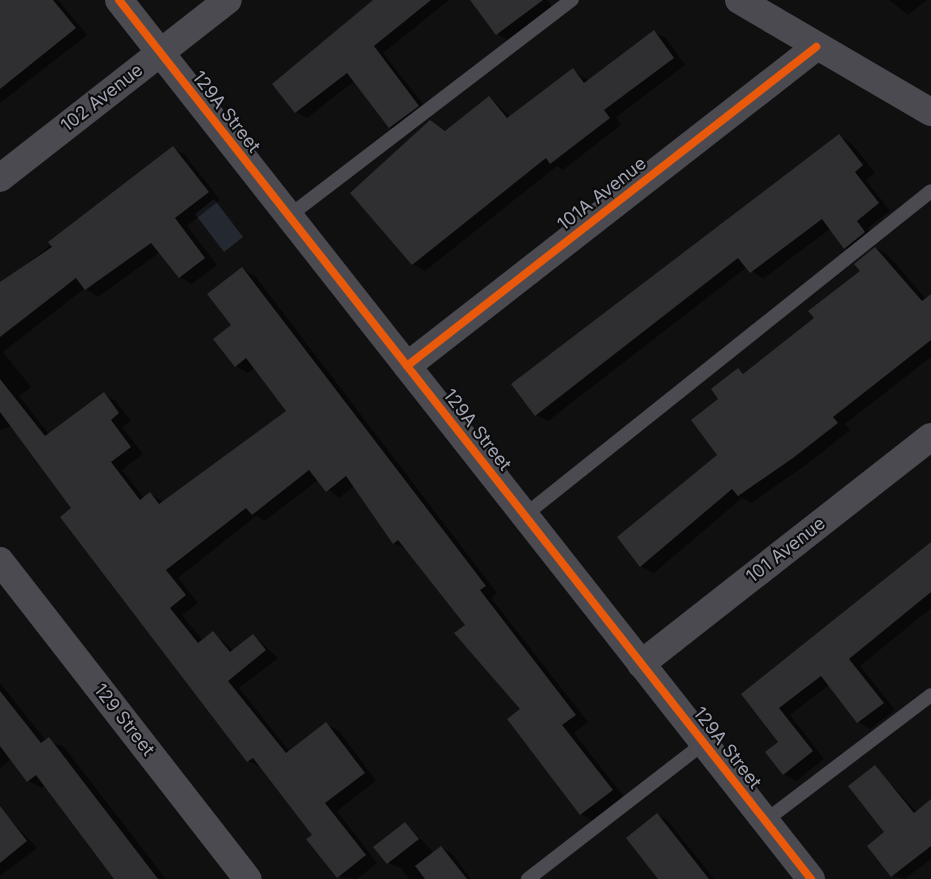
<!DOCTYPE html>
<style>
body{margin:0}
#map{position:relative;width:931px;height:879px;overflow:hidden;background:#101011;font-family:Inter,sans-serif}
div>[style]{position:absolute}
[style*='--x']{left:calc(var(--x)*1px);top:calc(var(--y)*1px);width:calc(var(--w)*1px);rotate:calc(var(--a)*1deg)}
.water>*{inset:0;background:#242931}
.shadow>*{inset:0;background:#0007}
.building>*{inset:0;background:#2f2f31}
.service>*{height:14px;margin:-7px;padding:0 7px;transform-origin:7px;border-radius:7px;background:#4a4a50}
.minor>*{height:28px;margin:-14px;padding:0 14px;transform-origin:14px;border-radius:14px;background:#4a4a50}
.cycleway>*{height:8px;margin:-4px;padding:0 4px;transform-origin:4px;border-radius:4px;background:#e8590c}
span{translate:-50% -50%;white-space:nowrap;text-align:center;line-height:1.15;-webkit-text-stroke:4px #0b0b0c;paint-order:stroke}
.street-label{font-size:18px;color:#a0a3b2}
</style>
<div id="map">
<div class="water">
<div style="clip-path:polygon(214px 199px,243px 237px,224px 252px,195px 214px)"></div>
</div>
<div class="shadow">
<div style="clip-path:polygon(0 0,58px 0,87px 35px,0 103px)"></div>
<div style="clip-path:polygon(373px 0,449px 0,383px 53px,429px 112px,401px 133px,390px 127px,354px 81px,307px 118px,296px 112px)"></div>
<div style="clip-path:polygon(471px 0,547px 0,555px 10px,507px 40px,497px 34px)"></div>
<div style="clip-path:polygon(889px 0,927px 0,908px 15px)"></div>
<div style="clip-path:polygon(654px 32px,666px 38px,685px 65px,616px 117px,621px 125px,563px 170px,557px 166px,425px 271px,413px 264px,352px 193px,430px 121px,446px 131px,490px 98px,511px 117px,573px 70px,589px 81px)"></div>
<div style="clip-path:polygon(839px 136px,851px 143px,875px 173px,866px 180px,890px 211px,868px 228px,876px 240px,856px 255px,845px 248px,830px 229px,763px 279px,747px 267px,548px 421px,536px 415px)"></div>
<div style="clip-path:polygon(173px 148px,185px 155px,220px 200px,187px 226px,217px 265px,192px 284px,180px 277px,160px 252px,98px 297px,85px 288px,3px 352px,31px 387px,19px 396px,49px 434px,104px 394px,116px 401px,131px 421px,122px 427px,143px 454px,122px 470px,144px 498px,150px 494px,164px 502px,288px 411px,255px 368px,248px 373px,236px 366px,233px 325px,242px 269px,255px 276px,497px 593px,491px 598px,588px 722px,574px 733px,624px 797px,593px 821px,581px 814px,522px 709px,467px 625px,407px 550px,394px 543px,354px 486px,339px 498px,318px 480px,265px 521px,256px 516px,178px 578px,198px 603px,182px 615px,203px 641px,213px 633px,234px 651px,253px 635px,278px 658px,239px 688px,290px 752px,326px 724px,339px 731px,376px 781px,337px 811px,377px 863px,357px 879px,338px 877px,313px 835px,262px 768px,248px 761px,62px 517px,73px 508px,12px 426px,0 430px,0 285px)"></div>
<div style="clip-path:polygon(876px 248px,888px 255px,926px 299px,931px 295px,931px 357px,845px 424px,850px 430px,806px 465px,751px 503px,742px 498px,654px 573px,641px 566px,719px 455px,720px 399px,738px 370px,745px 374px,816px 319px,862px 272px)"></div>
<div style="clip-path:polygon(931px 546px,931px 608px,860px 666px,895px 710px,870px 729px,858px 722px,829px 685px,790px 715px,824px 759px,796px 781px,784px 774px,780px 743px,743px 694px)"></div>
<div style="clip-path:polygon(0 683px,46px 741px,63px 746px,166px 879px,115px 879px,45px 785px,42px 788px,28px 781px,11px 759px,0 768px)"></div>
<div style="clip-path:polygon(875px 767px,917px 812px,931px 801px,931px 859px,905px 879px,892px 876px)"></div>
<div style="clip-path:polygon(657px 815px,668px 821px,714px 879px,660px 879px)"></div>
<div style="clip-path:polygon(8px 817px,37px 848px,0 876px,0 823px)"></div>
<div style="clip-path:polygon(405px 823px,434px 853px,441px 847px,452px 854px,471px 879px,409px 879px,401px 868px,388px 863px,375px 847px)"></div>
</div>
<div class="building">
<div style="clip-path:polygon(0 0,53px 0,76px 28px,0 89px)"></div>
<div style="clip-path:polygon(373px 0,431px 0,374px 46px,419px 106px,389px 128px,347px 73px,295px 113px,272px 84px)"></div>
<div style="clip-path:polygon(470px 0,543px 0,496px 35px)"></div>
<div style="clip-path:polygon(654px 30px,674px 58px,604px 110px,610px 118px,550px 164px,546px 158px,412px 265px,350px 193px,430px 120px,445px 131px,489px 96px,507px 118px,573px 68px,584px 83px)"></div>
<div style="clip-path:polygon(839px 134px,863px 165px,855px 172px,879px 203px,857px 221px,865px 232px,844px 249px,822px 219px,750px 273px,738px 258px,535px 416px,511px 384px)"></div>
<div style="clip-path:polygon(173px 146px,209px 192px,175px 218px,205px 258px,179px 278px,151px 243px,85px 290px,76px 278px,0 337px,0 282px,52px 247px,48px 242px)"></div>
<div style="clip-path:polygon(875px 247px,922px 301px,931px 294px,931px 340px,833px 417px,838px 423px,793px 458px,738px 496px,732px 489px,640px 567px,617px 537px,717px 455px,691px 420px,718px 399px,711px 389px,738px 368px,743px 374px,814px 318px,808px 311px,860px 271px,854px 264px)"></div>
<div style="clip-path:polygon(242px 267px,486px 586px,480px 590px,576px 715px,562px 725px,613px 790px,580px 815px,507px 719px,520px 709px,454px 633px,465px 625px,398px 540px,393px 544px,346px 476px,326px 492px,309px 470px,252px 515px,246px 508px,166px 570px,186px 595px,170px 608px,198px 643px,213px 631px,230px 652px,253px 634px,266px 650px,228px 681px,286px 753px,326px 722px,365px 773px,325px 803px,366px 855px,337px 878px,306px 839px,312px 835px,253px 758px,247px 762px,60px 517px,71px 508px,0 412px,0 379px,45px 436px,104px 392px,119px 413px,111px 420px,131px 447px,111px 462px,140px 500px,150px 492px,159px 504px,286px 411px,246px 358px,235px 367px,213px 339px,231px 325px,207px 294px)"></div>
<div style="clip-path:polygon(931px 542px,931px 592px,849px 659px,884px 703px,857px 723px,821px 676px,779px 708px,813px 751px,783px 775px,765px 752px,778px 742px,741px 694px)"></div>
<div style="clip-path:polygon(0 691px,41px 743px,49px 737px,158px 879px,114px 879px,36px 775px,27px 782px,0 746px)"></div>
<div style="clip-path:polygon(875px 765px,914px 813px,931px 799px,931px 846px,891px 877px,867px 846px,884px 832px,848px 786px)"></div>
<div style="clip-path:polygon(0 806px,27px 841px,0 863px)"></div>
<div style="clip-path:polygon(657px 813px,709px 879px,658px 879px,626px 838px)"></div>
<div style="clip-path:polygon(405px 822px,419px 839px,387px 864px,373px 847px)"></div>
<div style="clip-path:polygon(441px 846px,467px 879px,425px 879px,415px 866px)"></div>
</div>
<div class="service">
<div style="--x:289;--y:216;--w:356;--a:-37.4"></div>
<div style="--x:525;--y:515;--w:519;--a:-38.59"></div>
<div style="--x:765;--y:821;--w:208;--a:-37.2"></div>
<div style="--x:528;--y:879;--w:222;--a:-37.7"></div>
</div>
<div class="minor">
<div style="--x:119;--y:0;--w:1119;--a:51.79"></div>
<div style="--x:739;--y:0;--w:222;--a:30.3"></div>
<div style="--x:0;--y:178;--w:289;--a:-38"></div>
<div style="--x:407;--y:366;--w:519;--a:-37.95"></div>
<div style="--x:0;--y:561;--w:403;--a:52.1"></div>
<div style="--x:641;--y:664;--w:368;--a:-38.1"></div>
</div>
<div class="cycleway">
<div style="--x:119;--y:0;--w:1119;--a:51.79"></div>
<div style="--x:407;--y:366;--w:519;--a:-37.95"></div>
</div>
<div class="street-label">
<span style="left:102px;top:98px;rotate:-38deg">102 Avenue</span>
<span style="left:226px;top:112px;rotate:52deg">129A Street</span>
<span style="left:602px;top:194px;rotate:-38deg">101A Avenue</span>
<span style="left:477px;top:430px;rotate:52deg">129A Street</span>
<span style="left:786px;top:550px;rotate:-38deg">101 Avenue</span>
<span style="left:124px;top:720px;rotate:52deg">129 Street</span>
<span style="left:727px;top:748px;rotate:52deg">129A Street</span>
</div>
</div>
